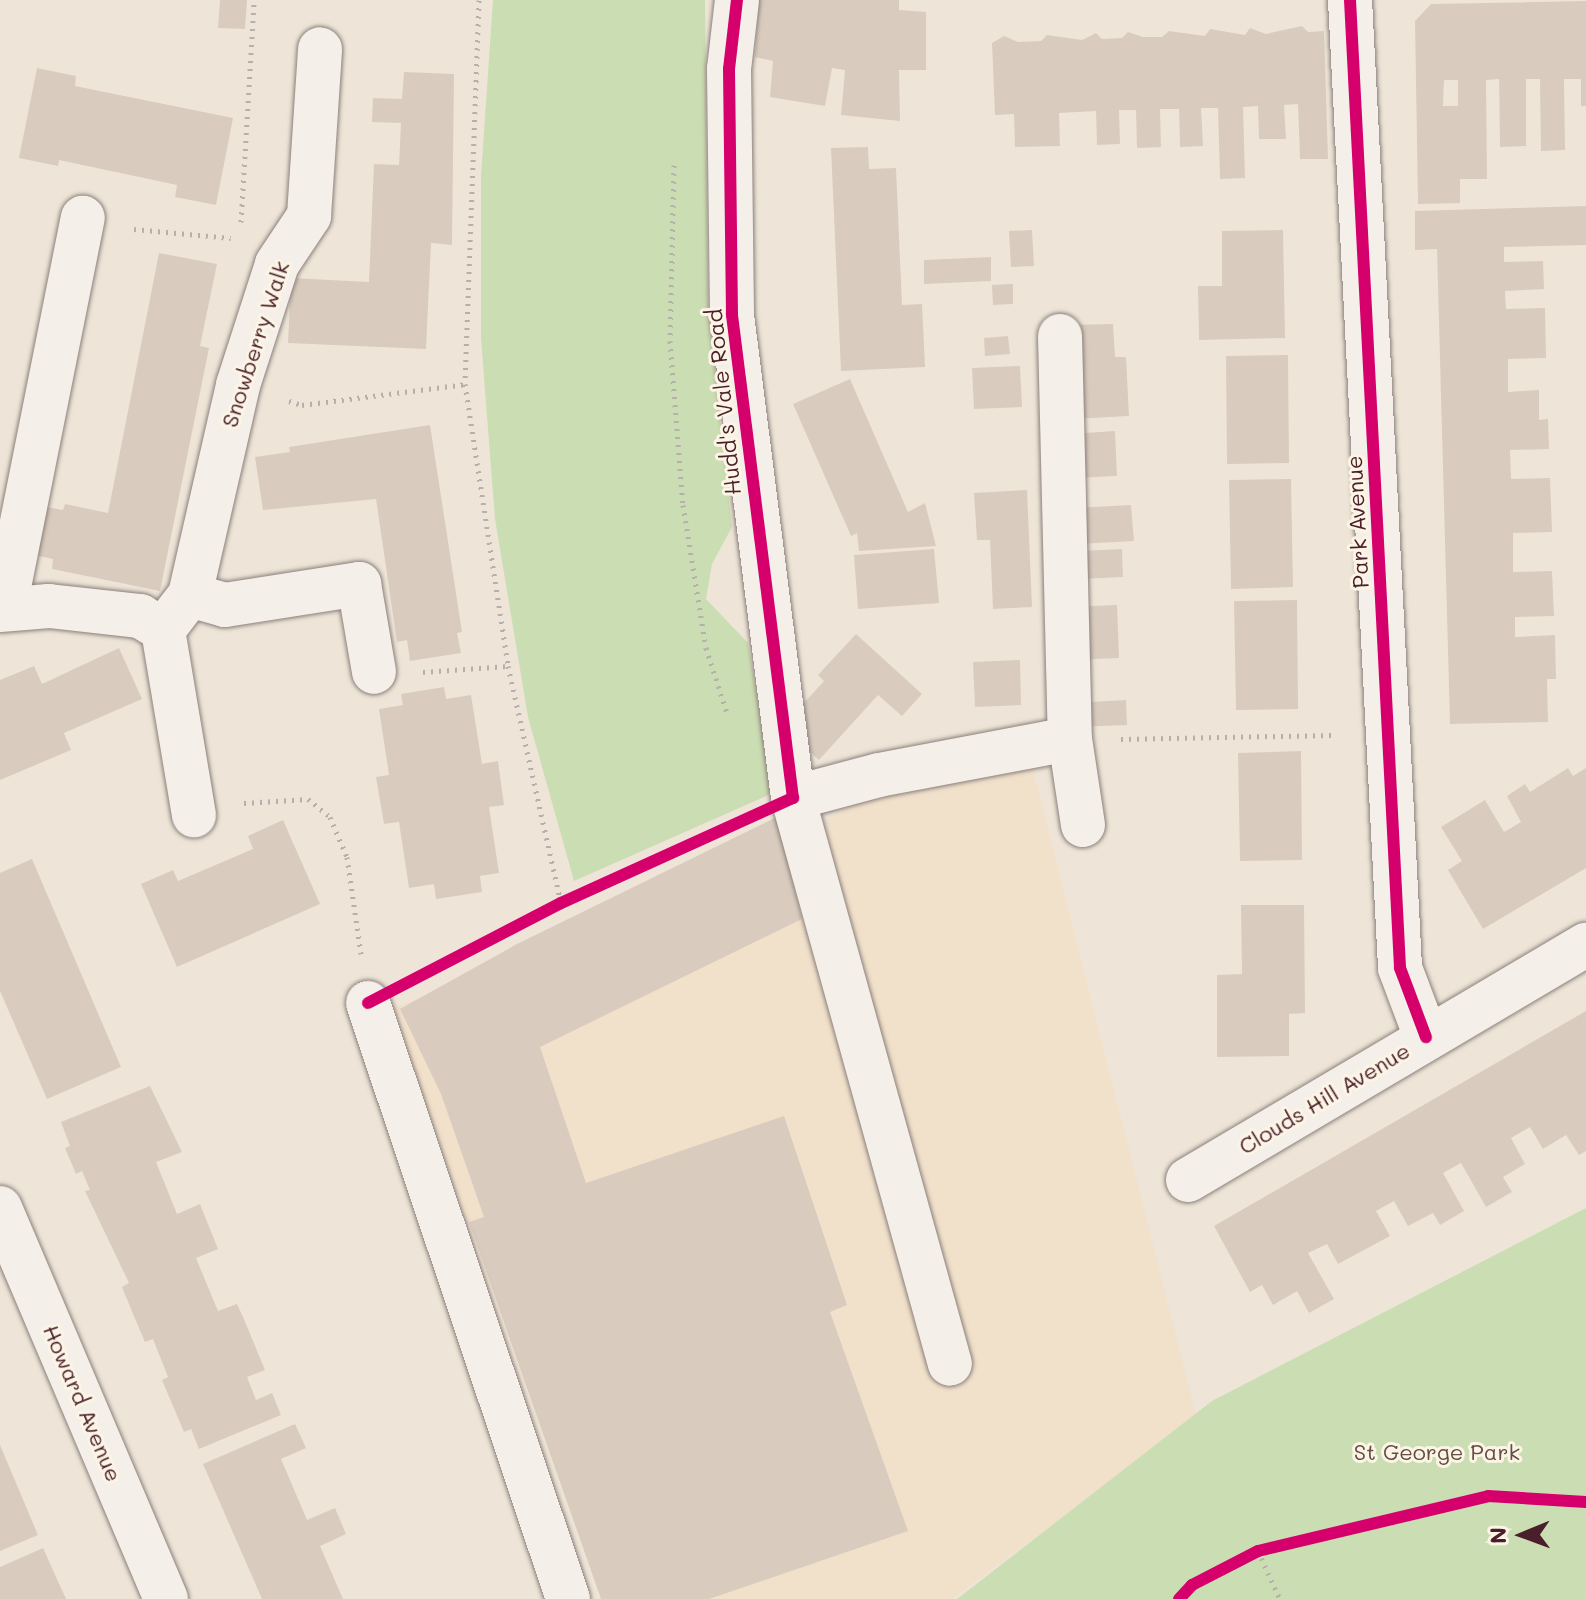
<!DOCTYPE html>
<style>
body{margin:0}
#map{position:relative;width:1586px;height:1599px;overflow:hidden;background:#eee5d8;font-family:Mali,sans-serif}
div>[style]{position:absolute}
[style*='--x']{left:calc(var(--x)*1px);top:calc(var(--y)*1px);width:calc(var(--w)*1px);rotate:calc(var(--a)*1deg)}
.built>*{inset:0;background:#f1e1cb}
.green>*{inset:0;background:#cbddb2}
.building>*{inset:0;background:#d9ccbf}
.path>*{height:5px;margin-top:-2.5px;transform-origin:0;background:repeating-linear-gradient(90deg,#b7afab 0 2px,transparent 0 8px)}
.roads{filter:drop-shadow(0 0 2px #8c807c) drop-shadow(0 0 2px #8c807c)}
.minor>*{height:44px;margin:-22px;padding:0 22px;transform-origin:22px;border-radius:22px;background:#f4f0e9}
.cycleway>*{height:12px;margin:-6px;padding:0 6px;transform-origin:6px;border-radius:6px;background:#d6006c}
span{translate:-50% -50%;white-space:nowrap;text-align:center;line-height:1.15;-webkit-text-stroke:6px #fcf5e5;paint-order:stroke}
.street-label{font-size:22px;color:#4a1f2b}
.park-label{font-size:22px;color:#634d45}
.north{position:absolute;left:1482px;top:1495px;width:80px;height:80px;-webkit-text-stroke:6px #fcf5e5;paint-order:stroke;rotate:269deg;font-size:22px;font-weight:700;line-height:32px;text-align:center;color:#4a1f2b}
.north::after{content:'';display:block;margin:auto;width:28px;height:36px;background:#4a1f2b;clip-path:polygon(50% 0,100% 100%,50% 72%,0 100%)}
</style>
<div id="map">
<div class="built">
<div style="clip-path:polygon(1030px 758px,1197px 1418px,952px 1599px,601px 1599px,392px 1009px,805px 833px,890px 782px)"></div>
</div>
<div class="green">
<div style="clip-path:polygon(493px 0,705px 0,708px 313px,732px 527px,712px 564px,706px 599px,748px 643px,773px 793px,574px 881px,528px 717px,495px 519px,481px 338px,481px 176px)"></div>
<div style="clip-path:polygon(1586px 1208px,1586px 1599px,957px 1599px,1212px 1401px)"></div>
</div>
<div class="building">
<div style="clip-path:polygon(220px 0,247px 0,245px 29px,218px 28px)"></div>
<div style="clip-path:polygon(759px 0,899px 0,899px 10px,926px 12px,926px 70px,899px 70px,900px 121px,841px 115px,845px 70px,832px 68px,825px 106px,770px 97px,773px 61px,755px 57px)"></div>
<div style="clip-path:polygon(evenodd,1586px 1px,1586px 106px,1581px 106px,1581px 79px,1564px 79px,1565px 150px,1541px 151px,1540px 79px,1526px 79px,1526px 146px,1500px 147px,1499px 79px,1486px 80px,1487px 179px,1460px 179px,1460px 203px,1418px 204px,1415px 21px,1431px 4px,1586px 1px,1444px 80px,1458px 80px,1458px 106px,1443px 106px,1444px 80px)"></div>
<div style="clip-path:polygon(1302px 26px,1308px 32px,1324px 31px,1328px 159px,1300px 159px,1298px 104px,1284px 105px,1286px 139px,1259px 139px,1258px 106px,1243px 107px,1245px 178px,1220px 179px,1218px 108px,1201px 108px,1203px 146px,1180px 147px,1179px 109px,1160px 109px,1161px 147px,1137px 148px,1136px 110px,1119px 110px,1120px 144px,1097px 145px,1096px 111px,1059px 113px,1060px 146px,1015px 147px,1014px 114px,995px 115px,992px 43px,1004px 36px,1018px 42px,1041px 41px,1047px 35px,1082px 40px,1096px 33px,1102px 39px,1122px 38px,1128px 32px,1143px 37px,1162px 37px,1169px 31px,1205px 36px,1210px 29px,1245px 35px,1250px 28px,1266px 34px)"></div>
<div style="clip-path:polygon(37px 68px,76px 76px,75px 86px,233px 118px,216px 205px,175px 197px,177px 185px,59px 160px,58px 166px,19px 158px)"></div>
<div style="clip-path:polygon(404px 72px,454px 74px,452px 245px,431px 243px,426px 349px,288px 343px,291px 278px,369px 282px,374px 164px,399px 165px,401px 123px,372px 122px,373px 98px,402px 99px)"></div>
<div style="clip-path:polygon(868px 147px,869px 169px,896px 168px,902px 305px,922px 304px,925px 367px,841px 371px,831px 148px)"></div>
<div style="clip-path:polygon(1586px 206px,1586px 245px,1504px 247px,1504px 262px,1543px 261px,1544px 289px,1505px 291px,1506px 309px,1545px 308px,1546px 358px,1508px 359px,1508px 392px,1539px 390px,1539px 420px,1548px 419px,1549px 449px,1510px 450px,1511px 479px,1550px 478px,1552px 532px,1513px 533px,1513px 572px,1552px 571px,1554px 616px,1515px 617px,1515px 637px,1555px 635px,1556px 679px,1547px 679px,1548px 722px,1450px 724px,1437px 249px,1415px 250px,1415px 211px)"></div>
<div style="clip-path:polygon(1032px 230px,1034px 266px,1011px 267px,1009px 231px)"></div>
<div style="clip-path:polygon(1283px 230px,1285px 338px,1199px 340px,1198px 286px,1222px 286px,1222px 231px)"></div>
<div style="clip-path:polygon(159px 253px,217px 264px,200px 346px,209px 348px,160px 591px,52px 569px,53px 559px,30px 554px,41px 506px,63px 510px,65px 504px,108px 513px)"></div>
<div style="clip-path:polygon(991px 257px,991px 281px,924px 284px,924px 260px)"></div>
<div style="clip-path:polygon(1013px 284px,1013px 304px,993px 305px,992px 285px)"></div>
<div style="clip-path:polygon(1113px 324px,1115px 357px,1126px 357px,1129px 416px,1073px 419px,1069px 325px)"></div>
<div style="clip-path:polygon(1008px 336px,1010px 354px,985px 356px,984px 338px)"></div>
<div style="clip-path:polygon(1288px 355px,1289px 463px,1227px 464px,1226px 356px)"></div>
<div style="clip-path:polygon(1020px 366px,1022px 407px,974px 409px,972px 368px)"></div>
<div style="clip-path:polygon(850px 379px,908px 512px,925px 503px,936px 546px,859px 551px,857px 533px,851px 536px,793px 404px)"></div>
<div style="clip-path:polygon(430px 425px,462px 632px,457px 633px,461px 653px,410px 661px,407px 640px,397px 642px,376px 499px,263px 510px,255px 457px,290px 452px,289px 447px)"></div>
<div style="clip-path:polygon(1115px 431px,1117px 476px,1072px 478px,1070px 434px)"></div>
<div style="clip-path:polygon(1291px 479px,1293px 587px,1231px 589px,1229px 480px)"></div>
<div style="clip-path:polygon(1027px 490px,1032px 607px,993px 609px,990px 540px,977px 540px,974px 493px)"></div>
<div style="clip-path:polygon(1131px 505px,1134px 541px,1077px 544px,1074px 508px)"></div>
<div style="clip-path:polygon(934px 549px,939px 603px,858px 609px,854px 555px)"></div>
<div style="clip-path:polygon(1122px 549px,1123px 577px,1080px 579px,1079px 551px)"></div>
<div style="clip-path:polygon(1297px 600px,1298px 709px,1236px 710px,1234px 601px)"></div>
<div style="clip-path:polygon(1117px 605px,1119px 658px,1073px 660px,1071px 607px)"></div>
<div style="clip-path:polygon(856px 634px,922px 694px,902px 716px,878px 695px,819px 760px,795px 738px,806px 725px,794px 714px,824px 681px,818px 675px)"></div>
<div style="clip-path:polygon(119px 648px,142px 699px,64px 733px,71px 750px,0 780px,0 680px,34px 666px,42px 684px)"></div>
<div style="clip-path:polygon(1020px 660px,1021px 705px,975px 707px,973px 662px)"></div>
<div style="clip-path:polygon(444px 687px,446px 699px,471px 695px,482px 764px,498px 761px,504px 805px,489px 807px,499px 873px,480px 876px,482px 892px,436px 899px,434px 884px,409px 888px,399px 822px,384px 824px,376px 777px,389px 775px,379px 709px,403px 705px,401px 694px)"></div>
<div style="clip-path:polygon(1126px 700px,1127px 725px,1074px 727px,1073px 703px)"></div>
<div style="clip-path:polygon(1301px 751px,1302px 860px,1240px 861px,1238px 753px)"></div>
<div style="clip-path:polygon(1568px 768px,1573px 776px,1586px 768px,1586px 868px,1483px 929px,1448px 870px,1462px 861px,1441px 827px,1485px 800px,1504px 832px,1521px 822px,1507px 796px,1525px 784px,1530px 792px)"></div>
<div style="clip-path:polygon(777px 817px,802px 919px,540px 1047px,586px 1183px,784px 1116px,847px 1305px,830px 1312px,908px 1531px,709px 1599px,601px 1599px,469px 1222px,484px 1217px,441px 1094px,400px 1009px,517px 944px)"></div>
<div style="clip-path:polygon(283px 820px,320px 904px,177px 967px,141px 884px,173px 870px,178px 881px,253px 849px,248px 836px)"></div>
<div style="clip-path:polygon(32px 859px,121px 1067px,47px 1099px,0 991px,0 873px)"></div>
<div style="clip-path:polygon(1241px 905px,1304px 905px,1305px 1013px,1289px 1014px,1289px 1056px,1217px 1057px,1217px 975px,1242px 974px)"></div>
<div style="clip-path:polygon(1586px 1011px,1586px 1151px,1579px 1155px,1566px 1135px,1543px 1149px,1530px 1127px,1511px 1138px,1525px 1164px,1503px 1177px,1512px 1192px,1486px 1207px,1461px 1163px,1443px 1173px,1464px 1211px,1440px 1225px,1433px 1213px,1408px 1226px,1394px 1201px,1376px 1211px,1390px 1236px,1338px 1264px,1327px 1244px,1308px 1253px,1334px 1299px,1309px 1313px,1297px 1291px,1273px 1305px,1262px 1285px,1250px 1292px,1214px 1226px)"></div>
<div style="clip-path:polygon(150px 1086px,182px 1152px,156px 1162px,177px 1214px,200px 1204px,218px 1249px,196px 1258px,218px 1311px,237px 1304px,243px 1317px,265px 1370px,247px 1377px,256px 1400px,272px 1393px,281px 1415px,199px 1449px,191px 1429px,184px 1432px,162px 1380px,168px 1377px,153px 1339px,145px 1342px,133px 1314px,122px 1287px,129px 1283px,85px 1191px,90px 1190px,82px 1171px,76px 1174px,65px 1148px,70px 1146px,61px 1122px)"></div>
<div style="clip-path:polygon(295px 1424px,306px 1448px,281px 1459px,307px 1520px,335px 1508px,346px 1534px,320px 1546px,343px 1599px,262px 1599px,203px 1464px)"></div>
<div style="clip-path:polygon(0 1445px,38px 1535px,0 1551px)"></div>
<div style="clip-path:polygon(43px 1548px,66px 1599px,0 1599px,0 1567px)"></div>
</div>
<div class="path">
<div style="--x:479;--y:0;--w:384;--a:92.1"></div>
<div style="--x:465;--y:384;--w:285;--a:81.3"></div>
<div style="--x:508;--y:666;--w:243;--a:77.4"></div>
<div style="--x:674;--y:165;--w:176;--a:91.3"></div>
<div style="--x:670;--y:341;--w:165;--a:85.5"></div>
<div style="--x:683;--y:505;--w:145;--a:80.9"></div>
<div style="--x:706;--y:648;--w:68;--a:72.1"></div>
<div style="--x:241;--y:222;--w:222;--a:-86.6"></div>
<div style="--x:134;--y:229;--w:97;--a:5.3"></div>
<div style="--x:289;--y:401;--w:14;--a:17"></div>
<div style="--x:302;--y:405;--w:164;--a:-7.3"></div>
<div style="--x:423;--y:672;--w:85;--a:-4"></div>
<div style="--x:1121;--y:739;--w:214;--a:-1.1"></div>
<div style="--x:244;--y:803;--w:64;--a:-3.6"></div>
<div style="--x:308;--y:799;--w:28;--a:39"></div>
<div style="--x:330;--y:817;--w:43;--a:67"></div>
<div style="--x:347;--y:857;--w:98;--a:81.8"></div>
<div style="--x:1258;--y:1551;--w:53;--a:65.4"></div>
<div style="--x:1179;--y:1599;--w:19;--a:-47"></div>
<div style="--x:1192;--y:1585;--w:74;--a:-27.3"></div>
<div style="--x:1258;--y:1551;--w:236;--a:-13.4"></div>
<div style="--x:1488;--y:1496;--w:98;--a:3.5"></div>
</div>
<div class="roads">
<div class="minor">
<div style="--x:737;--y:0;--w:69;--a:96.6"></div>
<div style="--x:729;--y:69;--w:246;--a:89.3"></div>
<div style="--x:732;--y:315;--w:487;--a:82.8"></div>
<div style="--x:793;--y:798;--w:587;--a:74.5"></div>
<div style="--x:1350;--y:0;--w:969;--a:87.04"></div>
<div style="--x:1400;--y:968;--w:74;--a:69.4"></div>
<div style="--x:1060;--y:336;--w:403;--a:88.6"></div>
<div style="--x:190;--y:595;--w:36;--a:16"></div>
<div style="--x:225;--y:605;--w:136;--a:-8.9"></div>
<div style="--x:359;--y:584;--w:89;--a:80.3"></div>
<div style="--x:5;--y:607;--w:397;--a:-78.7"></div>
<div style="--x:0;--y:610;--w:49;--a:-4.7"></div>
<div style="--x:49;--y:606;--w:92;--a:6.3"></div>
<div style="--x:140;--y:616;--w:27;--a:31"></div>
<div style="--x:163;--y:630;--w:44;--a:-52.4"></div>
<div style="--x:190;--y:595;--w:215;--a:-77.1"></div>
<div style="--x:238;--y:385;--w:127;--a:-72.1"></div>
<div style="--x:277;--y:264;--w:58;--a:-56.3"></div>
<div style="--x:309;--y:216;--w:167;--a:-86.2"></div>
<div style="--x:163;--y:630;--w:188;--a:80.5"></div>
<div style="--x:793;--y:798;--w:89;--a:-15"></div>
<div style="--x:879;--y:775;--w:194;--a:-10.7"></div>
<div style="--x:1070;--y:739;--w:87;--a:81.4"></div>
<div style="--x:368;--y:1003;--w:629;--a:71.45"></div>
<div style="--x:1188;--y:1180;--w:462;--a:-30.6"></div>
<div style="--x:0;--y:1208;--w:425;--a:67"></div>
</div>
</div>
<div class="cycleway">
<div style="--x:1350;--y:0;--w:969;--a:87.04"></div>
<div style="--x:1400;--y:968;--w:74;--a:69.4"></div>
<div style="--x:368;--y:1003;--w:217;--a:-27.4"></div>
<div style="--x:561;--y:903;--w:255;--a:-24.4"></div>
<div style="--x:793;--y:798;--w:487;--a:-97.2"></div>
<div style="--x:732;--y:315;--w:246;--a:-90.7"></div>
<div style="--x:729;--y:69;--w:69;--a:-83.4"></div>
<div style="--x:1179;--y:1599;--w:19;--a:-47"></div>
<div style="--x:1192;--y:1585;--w:74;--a:-27.3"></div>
<div style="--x:1258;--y:1551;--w:236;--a:-13.4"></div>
<div style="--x:1488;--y:1496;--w:98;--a:3.5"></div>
</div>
<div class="street-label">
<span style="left:255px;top:344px;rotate:-72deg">Snowberry Walk</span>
<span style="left:723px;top:402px;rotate:-96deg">Hudd's Vale Road</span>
<span style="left:1357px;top:522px;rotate:-93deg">Park Avenue</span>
<span style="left:1324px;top:1098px;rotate:-31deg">Clouds Hill Avenue</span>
<span style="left:83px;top:1403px;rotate:67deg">Howard Avenue</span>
</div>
<div class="park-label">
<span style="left:1437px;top:1452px">St George Park</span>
</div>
<div class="north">N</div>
</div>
